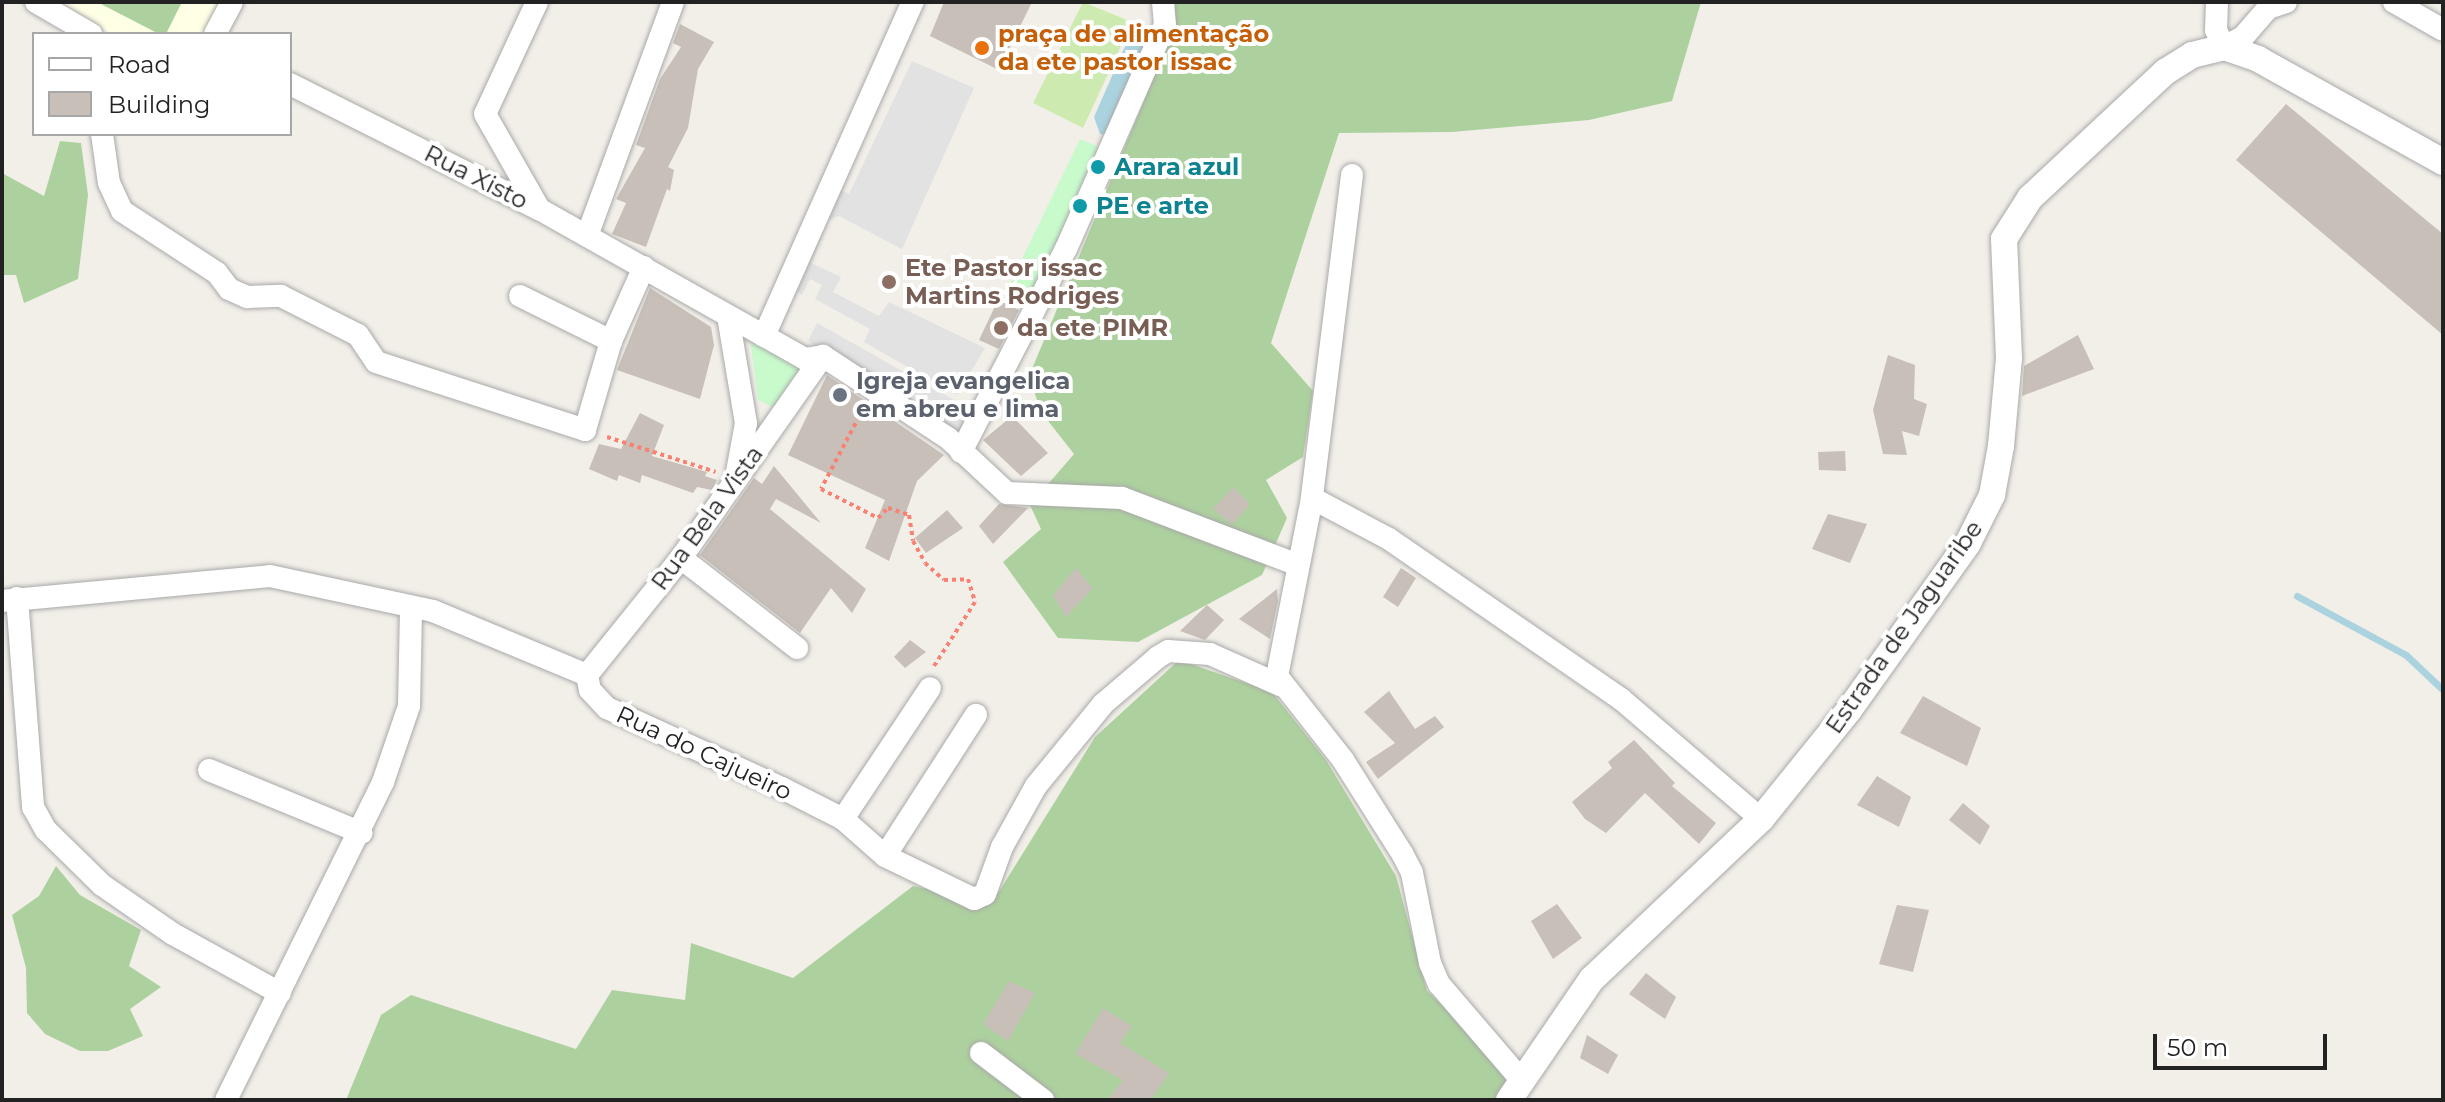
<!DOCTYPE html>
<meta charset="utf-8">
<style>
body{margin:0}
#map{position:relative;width:2445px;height:1102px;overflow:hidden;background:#f2efe9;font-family:Montserrat,sans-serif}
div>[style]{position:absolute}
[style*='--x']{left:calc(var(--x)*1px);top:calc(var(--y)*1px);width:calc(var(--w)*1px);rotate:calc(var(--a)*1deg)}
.education>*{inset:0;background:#ffffe5}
.grass>*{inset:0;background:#cdebb0}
.forest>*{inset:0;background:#add19e}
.park>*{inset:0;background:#c8facc}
.parking>*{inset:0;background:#e2e2e2}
.water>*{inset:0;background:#aad3df}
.stream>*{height:7px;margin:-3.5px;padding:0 3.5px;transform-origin:3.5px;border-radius:3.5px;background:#aad3df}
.building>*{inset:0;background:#c7bfb8}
.path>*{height:4px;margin-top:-2px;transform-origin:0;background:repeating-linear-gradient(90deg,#fa8072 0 4px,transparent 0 8px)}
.roads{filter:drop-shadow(0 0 2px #a9a9a9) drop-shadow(0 0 2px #a9a9a9)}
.minor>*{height:22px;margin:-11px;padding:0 11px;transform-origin:11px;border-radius:11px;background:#fff}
.tertiary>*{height:26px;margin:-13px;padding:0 13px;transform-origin:13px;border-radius:13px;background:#fff}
.dots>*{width:22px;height:22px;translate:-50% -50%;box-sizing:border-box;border:4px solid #fff;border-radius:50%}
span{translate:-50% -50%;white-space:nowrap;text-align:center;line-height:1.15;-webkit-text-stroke:8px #fff;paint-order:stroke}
.food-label{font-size:24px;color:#c56008;font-weight:700}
.left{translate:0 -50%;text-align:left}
.culture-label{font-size:24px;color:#0d838f;font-weight:700}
.street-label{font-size:24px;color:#222}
.education-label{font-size:24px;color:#785e54;font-weight:700}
.worship-label{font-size:24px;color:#5b616d;font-weight:700}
.frame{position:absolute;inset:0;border:4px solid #222;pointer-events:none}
.legend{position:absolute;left:32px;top:32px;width:260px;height:104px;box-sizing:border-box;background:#fff;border:2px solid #a7a7a7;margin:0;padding:10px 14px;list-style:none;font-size:24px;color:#222}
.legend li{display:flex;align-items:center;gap:16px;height:40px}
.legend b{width:40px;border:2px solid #a7a7a7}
.scale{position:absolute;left:2153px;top:1034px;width:174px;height:36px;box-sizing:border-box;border:4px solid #222;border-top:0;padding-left:10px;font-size:24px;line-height:28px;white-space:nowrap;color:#222;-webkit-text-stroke:6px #fff;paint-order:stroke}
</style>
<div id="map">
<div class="education">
<div style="clip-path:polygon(52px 2px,221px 2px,204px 34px,113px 34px)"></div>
</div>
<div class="grass">
<div style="clip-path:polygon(1083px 2px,1132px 22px,1083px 128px,1033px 103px)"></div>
</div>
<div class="forest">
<div style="clip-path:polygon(97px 2px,182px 2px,166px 34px,159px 34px)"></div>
<div style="clip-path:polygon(1175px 2px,1701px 2px,1672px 101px,1589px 120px,1452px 132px,1339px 133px,1271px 343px,1313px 391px,1303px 457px,1266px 480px,1287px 518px,1262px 575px,1138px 642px,1058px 638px,1003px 562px,1041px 529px,1030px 505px,1074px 454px,1041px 412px,1029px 376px,1174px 29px)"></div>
<div style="clip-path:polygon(60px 141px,81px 143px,88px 195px,78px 279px,24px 303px,16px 275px,2px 275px,2px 173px,44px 196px)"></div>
<div style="clip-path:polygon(1179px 660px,1272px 692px,1326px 760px,1396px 876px,1427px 991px,1515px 1072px,1494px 1100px,346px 1100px,381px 1015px,411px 995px,576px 1049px,612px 990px,685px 1000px,691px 943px,793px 978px,913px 886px,992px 903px,1095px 737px)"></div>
<div style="clip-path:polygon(56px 866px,80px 895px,141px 930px,129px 966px,161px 987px,130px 1009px,143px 1036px,108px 1051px,80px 1051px,45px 1034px,27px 1013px,26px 968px,12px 915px,39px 896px)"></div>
</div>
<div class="park">
<div style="clip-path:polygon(1080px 139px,1099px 147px,1029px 304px,1005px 294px)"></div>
<div style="clip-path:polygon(750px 338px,808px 369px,775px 408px,758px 400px)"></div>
</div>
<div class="parking">
<div style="clip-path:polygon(912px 61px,974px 88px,902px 249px,839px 216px,828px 220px,811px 263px,841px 277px,833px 292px,879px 316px,889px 302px,985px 348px,957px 395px,864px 342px,870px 329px,815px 299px,822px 285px,810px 279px,802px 295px,791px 287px,841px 190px,849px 194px)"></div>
<div style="clip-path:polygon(817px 323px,975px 412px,960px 433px,808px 341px)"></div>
</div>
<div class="water">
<div style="clip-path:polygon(1141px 24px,1153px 30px,1106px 135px,1100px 134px,1094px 117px,1130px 35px)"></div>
</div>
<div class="stream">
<div style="--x:2297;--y:596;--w:124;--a:28.4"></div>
<div style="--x:2406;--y:655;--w:51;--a:43.4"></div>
</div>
<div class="building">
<div style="clip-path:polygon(944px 2px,1032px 2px,999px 70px,930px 36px)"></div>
<div style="clip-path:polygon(680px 24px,714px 42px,698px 69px,688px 128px,668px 167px,674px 170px,670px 191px,667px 189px,646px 247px,612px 234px,626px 203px,616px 199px,645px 148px,636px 145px,660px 79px,681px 47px,673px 43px)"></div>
<div style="clip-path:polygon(2286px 104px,2443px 234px,2443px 335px,2236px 160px)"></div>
<div style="clip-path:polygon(650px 288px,711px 327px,714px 345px,700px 399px,617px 370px)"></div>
<div style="clip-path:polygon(998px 300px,1019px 310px,999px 349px,979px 340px)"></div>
<div style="clip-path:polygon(2078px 335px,2094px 369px,2022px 396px,2024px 366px)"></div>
<div style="clip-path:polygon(1888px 355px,1915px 365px,1914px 399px,1927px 404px,1919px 436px,1902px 431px,1907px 455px,1883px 454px,1873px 410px)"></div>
<div style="clip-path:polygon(827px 375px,944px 455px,917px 481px,889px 561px,865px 548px,885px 500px,788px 455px)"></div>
<div style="clip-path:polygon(640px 413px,664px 425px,652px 456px,707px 472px,705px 476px,717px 480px,712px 490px,697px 487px,693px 493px,642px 475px,640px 483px,619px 475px,617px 481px,589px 469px,599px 444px,621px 449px)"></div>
<div style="clip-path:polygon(1012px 416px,1048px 453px,1021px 476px,983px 440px)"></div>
<div style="clip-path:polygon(1845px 451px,1846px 471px,1819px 470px,1818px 452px)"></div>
<div style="clip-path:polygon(774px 466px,821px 523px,776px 499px,770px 509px,866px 589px,852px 613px,831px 588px,800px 633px,700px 555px,754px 478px,762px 484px)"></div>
<div style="clip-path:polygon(1233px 487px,1250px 504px,1232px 525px,1213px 509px)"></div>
<div style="clip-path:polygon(999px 504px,1028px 508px,993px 544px,979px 526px)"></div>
<div style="clip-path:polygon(947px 510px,963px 528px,926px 553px,915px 538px)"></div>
<div style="clip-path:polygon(1828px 514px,1867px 524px,1850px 563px,1812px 549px)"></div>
<div style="clip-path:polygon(1076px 568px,1093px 588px,1066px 617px,1053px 595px)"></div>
<div style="clip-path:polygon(1401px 568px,1416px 578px,1398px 607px,1383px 597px)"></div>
<div style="clip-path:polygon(1277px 589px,1278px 601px,1270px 639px,1239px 619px)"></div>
<div style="clip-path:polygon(1207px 605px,1224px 620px,1205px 640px,1180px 631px)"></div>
<div style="clip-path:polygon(910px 640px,926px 652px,905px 668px,894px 657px)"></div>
<div style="clip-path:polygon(1389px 691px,1415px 729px,1435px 716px,1444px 727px,1378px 779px,1366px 762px,1395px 743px,1364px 712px)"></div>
<div style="clip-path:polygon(1923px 696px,1981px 728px,1967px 766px,1900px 733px)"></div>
<div style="clip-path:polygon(1634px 740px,1675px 783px,1672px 786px,1716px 823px,1699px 844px,1645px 793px,1606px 833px,1585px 819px,1572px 802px,1612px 768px,1608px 762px)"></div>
<div style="clip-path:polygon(1877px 776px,1911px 797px,1899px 827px,1857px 805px)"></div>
<div style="clip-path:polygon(1963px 803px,1990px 826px,1980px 845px,1949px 820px)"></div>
<div style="clip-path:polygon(1557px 904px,1582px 938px,1553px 959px,1531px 921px)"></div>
<div style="clip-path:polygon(1897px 905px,1929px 910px,1913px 972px,1879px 964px)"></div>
<div style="clip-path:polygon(1646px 973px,1676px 997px,1665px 1019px,1629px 994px)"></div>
<div style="clip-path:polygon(1009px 981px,1035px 993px,1008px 1041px,983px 1024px)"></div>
<div style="clip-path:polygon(1103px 1008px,1132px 1026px,1120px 1043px,1169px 1073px,1151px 1100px,1107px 1100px,1123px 1080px,1075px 1054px)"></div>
<div style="clip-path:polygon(1587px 1035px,1618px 1055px,1608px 1074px,1580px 1058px)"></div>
</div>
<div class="path">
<div style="--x:863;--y:409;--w:90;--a:117.7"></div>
<div style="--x:821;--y:489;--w:64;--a:27"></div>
<div style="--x:878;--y:518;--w:14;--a:-45"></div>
<div style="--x:888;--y:508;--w:22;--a:18"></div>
<div style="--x:909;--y:515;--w:26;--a:81"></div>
<div style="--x:913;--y:541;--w:25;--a:61"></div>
<div style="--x:925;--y:563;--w:25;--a:42"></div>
<div style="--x:944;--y:580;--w:24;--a:-2"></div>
<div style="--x:968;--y:579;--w:24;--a:73"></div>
<div style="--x:975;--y:602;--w:76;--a:122.6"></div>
<div style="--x:607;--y:437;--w:114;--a:17.8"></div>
</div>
<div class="roads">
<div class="minor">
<div style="--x:36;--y:2;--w:64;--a:30.2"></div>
<div style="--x:537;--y:2;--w:123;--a:114.9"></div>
<div style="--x:485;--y:114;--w:107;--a:60.3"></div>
<div style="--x:2217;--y:2;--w:28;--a:92"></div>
<div style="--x:2216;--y:30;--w:19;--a:65"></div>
<div style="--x:2224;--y:47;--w:21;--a:-28"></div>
<div style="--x:2243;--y:37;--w:38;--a:-49"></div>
<div style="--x:2268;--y:8;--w:19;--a:-18"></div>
<div style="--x:2394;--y:2;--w:56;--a:29.7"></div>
<div style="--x:215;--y:34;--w:36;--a:-62"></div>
<div style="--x:290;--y:84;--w:279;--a:26.7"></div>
<div style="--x:539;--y:209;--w:305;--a:29.4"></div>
<div style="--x:805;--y:359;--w:18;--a:-9"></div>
<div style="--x:823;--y:356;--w:149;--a:33.3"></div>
<div style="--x:948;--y:438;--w:81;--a:43"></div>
<div style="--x:1007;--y:493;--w:115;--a:2.5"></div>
<div style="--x:1122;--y:498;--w:188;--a:20.8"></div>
<div style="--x:102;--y:134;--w:49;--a:81.9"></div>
<div style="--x:109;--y:183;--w:31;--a:65"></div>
<div style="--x:122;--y:211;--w:113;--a:33.1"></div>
<div style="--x:217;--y:273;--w:20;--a:53"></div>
<div style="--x:229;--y:289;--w:20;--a:24"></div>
<div style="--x:247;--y:297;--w:34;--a:-2"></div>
<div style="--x:281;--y:296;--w:86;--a:26.9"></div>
<div style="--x:358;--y:335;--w:32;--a:56"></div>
<div style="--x:376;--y:362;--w:220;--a:18"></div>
<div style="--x:585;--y:430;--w:93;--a:-73.7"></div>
<div style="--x:1352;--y:175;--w:325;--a:97.1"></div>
<div style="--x:1312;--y:498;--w:181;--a:101.1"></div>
<div style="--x:1277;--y:676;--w:107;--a:51.8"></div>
<div style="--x:1343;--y:760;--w:112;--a:57.7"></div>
<div style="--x:1403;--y:855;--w:20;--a:63"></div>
<div style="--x:1412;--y:873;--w:92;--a:78.7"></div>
<div style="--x:1430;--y:963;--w:23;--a:67"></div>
<div style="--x:1439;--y:984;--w:128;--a:49.4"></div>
<div style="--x:587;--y:236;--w:249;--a:-69.8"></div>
<div style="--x:520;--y:296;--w:102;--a:26.3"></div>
<div style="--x:611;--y:341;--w:81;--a:-66"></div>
<div style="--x:728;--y:316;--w:109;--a:80.5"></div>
<div style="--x:746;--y:423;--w:50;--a:100.4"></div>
<div style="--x:764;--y:336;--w:366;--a:-66"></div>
<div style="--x:961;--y:452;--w:229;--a:-62.7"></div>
<div style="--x:1066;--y:249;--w:245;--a:-66.2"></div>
<div style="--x:1165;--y:25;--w:23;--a:-95"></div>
<div style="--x:1312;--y:498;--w:87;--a:28"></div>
<div style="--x:1389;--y:539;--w:282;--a:34.6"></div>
<div style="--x:1621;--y:699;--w:184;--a:40.6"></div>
<div style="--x:681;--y:558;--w:147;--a:37.8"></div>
<div style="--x:17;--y:598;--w:210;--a:85.6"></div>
<div style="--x:33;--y:807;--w:26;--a:61"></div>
<div style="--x:46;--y:830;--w:78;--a:44.5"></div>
<div style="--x:102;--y:885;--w:86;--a:34.6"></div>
<div style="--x:173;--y:934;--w:122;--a:28.9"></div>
<div style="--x:2;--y:601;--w:269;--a:-5.3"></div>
<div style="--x:270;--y:576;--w:167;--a:12.1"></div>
<div style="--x:433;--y:611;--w:167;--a:22.6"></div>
<div style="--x:587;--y:675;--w:15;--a:79"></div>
<div style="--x:590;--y:690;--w:25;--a:47"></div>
<div style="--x:607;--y:708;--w:192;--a:24.6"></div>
<div style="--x:782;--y:788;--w:68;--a:26.9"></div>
<div style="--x:843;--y:819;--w:56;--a:41.4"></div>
<div style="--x:885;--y:856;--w:99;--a:25.8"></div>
<div style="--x:974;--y:899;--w:12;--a:-24"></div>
<div style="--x:985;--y:894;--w:50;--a:-70.1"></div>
<div style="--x:1002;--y:847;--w:70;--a:-60.9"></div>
<div style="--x:1036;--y:786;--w:106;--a:-50.7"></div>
<div style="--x:1103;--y:704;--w:72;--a:-40.5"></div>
<div style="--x:1158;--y:657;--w:12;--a:-31"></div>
<div style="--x:1168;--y:651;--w:42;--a:4.1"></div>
<div style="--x:1210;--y:654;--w:77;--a:23.9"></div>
<div style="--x:587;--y:675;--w:150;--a:-51.2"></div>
<div style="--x:681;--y:558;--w:247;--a:-54.9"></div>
<div style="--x:209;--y:770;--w:165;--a:22.4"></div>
<div style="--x:843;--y:819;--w:157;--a:-56.4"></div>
<div style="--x:885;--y:856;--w:168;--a:-57.2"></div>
<div style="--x:981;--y:1053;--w:78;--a:37.2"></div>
<div style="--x:226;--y:1100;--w:355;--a:-63.7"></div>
<div style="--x:383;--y:782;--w:80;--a:-71.1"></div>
<div style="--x:409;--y:706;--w:99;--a:-88.8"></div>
</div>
<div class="tertiary">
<div style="--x:1509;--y:1100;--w:147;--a:-55.6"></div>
<div style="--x:1592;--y:979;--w:233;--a:-43.4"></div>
<div style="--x:1761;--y:819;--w:140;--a:-51.1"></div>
<div style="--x:1849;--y:710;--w:205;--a:-54.5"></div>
<div style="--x:1968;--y:543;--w:54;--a:-63.4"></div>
<div style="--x:1992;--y:495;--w:50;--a:-79.6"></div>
<div style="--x:2001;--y:446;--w:88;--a:-84.8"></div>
<div style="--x:2009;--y:358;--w:119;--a:-92.4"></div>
<div style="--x:2004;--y:239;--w:49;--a:-57.6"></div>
<div style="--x:2030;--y:198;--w:185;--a:-43"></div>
<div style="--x:2165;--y:72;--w:32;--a:-32"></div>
<div style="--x:2192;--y:55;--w:33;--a:-14"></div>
<div style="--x:2224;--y:47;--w:36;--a:19"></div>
<div style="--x:2258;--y:59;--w:212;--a:29.1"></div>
</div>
</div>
<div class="dots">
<div style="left:982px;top:48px;background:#e8710a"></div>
<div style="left:1098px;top:167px;background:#0f9aa8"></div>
<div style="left:1080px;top:206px;background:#0f9aa8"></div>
<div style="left:889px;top:282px;background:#8d6e63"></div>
<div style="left:1001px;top:328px;background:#8d6e63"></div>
<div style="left:840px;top:395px;background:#6b7280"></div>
</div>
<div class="food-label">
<span class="left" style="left:998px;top:48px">praça de alimentação<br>da ete pastor issac</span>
</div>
<div class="culture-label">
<span class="left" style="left:1114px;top:167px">Arara azul</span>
<span class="left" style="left:1096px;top:206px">PE e arte</span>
</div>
<div class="street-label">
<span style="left:476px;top:177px;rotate:27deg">Rua Xisto</span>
<span style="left:707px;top:518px;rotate:-54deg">Rua Bela Vista</span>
<span style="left:1904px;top:627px;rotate:-55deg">Estrada de Jaguaribe</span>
<span style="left:704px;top:753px;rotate:25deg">Rua do Cajueiro</span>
</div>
<div class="education-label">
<span class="left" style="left:905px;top:282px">Ete Pastor issac<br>Martins Rodriges</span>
<span class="left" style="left:1017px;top:328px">da ete PIMR</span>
</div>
<div class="worship-label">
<span class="left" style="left:856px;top:395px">Igreja evangelica<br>em abreu e lima</span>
</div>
<div class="frame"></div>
<ul class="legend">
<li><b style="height:10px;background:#fff"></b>Road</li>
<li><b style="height:22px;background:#c7bfb8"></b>Building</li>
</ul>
<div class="scale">50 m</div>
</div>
